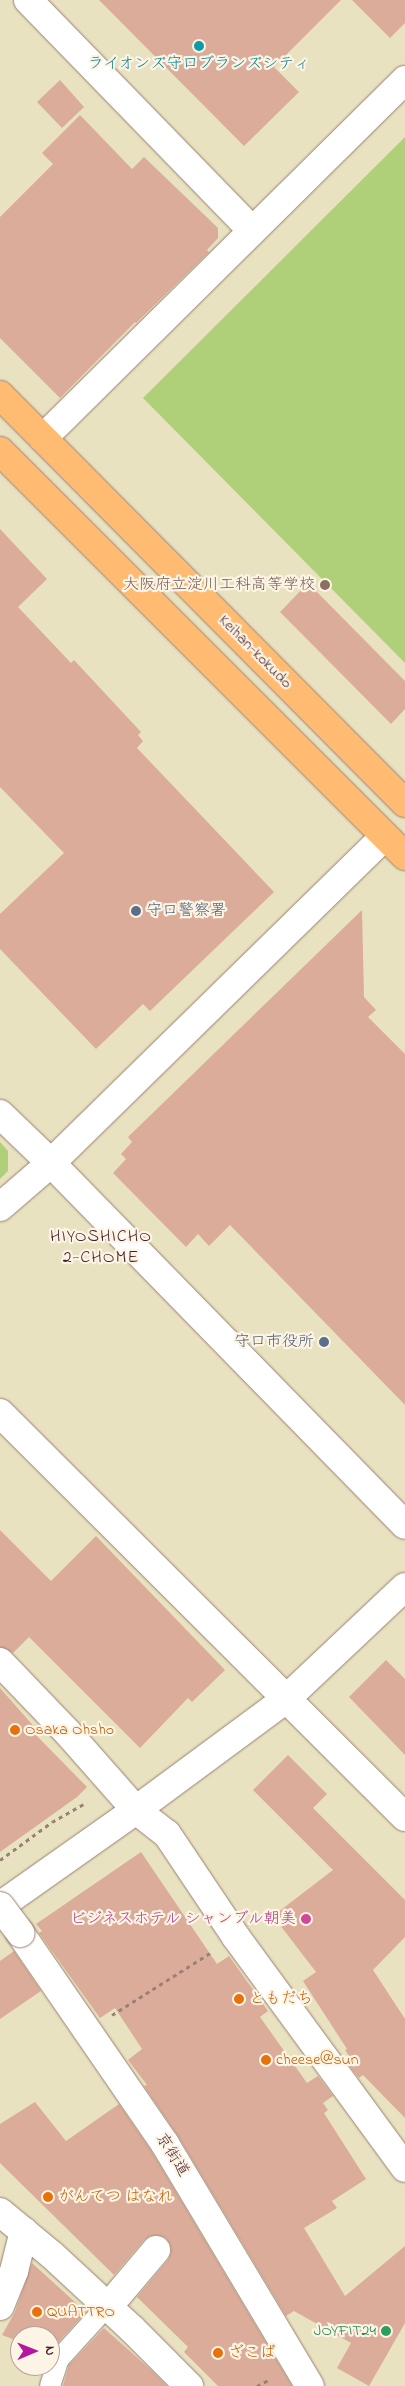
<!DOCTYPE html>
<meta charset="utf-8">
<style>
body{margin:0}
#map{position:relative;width:405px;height:2386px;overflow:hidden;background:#e9e2c0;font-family:"Indie Flower","Klee One",sans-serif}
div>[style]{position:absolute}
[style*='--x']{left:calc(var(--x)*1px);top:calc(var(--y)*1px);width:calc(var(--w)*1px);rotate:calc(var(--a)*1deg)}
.green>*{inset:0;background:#afd079}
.building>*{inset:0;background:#dbac99}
.path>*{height:3px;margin-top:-1.5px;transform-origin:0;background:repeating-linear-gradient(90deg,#9a8076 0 4px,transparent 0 8px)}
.roads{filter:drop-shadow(0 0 1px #9a8076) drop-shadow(0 0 1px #9a8076)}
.service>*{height:20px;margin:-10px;padding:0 10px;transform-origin:10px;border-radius:10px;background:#fff}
.pedestrian>*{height:28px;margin:-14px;padding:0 14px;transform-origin:14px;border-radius:14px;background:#fff}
.minor>*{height:28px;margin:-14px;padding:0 14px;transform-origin:14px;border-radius:14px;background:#fff}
.trunk>*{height:28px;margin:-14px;padding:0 14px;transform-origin:14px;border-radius:14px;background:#ffbb71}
.bridges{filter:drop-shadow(0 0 1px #9a8076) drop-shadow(0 0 1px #9a8076)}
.minor-bridge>*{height:28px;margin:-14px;padding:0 14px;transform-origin:14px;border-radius:14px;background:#fff}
.dots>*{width:14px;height:14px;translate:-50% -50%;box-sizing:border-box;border:2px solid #fcf5e5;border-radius:50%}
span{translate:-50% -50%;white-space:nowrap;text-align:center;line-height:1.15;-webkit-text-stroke:4.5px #fcf5e5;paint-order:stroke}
.culture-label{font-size:16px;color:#0d838f}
.education-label{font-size:16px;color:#785e54}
.right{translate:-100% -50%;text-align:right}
.street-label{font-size:16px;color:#4a1f2b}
.service-label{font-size:16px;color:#4e5e75}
.left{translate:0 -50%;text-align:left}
.food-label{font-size:16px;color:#c56008}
.hotel-label{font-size:16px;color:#b23c85}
.leisure-label{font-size:16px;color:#27864d}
.neighbourhood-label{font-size:18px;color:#4a1f2b;letter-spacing:1px}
.north{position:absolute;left:10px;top:2326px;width:50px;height:50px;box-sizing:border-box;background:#fcf5e5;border:1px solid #b59f9b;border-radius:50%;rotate:89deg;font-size:14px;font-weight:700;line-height:20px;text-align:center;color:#4a1f2b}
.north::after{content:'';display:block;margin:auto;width:18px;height:22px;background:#b5179e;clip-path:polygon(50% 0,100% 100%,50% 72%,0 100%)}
</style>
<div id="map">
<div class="green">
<div style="clip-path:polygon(405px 137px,405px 663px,143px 398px)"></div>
<div style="clip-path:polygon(0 1142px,8px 1151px,8px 1171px,0 1179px)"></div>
</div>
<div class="building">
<div style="clip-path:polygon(99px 0,341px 0,274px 67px,299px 92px,244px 146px)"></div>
<div style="clip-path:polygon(352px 0,405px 0,405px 23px,390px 38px)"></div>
<div style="clip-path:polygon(60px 80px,84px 107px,62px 128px,37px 102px)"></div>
<div style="clip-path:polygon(80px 115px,132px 169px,144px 157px,218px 228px,218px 238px,207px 250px,209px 252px,136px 323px,135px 322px,60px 398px,0 338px,0 217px,53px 164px,42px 153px)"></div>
<div style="clip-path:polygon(0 529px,47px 579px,18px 607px,71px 663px,74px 660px,141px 732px,138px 735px,143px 741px,137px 748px,274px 892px,150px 1011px,143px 1004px,96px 1049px,0 949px,0 914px,64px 853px,0 787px)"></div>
<div style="clip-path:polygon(308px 583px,405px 681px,405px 709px,391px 724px,280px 612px)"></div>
<div style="clip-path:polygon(362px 910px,364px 997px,376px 1010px,368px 1017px,405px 1054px,405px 1405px,230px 1225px,209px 1246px,198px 1234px,186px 1247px,113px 1173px,126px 1159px,121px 1154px,132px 1142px,128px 1137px)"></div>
<div style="clip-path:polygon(0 1530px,51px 1581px,96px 1536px,225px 1670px,192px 1702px,188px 1698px,140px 1748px,29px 1637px,13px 1653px,0 1647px)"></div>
<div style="clip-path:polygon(386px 1660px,405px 1679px,405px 1755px,349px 1697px)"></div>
<div style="clip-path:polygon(0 1688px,38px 1731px,35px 1734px,87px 1787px,77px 1797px,0 1852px)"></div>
<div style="clip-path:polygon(288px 1755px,327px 1794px,313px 1808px,405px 1900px,405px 1937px,373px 1970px,405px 2019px,405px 2118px,363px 2075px,359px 2078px,344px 2059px,349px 2056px,345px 2050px,347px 2049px,303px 1981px,316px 1972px,273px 1916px,333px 1870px,253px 1790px)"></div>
<div style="clip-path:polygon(141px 1852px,217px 1964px,229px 1956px,268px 2011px,260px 2017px,307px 2083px,318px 2076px,333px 2096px,323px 2103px,328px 2110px,324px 2113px,366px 2179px,332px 2201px,337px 2208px,304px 2228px,345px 2296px,405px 2246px,405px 2323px,369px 2386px,337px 2368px,351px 2343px,294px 2311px,286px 2316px,178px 2136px,144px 2086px,147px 2085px,128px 2060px,142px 2049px,115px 2008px,100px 2018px,39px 1933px,42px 1931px,36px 1924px)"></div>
<div style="clip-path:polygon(14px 1951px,41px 1991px,0 2019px,0 1961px)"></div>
<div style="clip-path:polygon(35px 2102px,66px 2141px,119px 2104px,152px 2152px,292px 2386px,218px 2386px,184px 2352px,188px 2347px,137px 2297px,168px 2260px,171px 2252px,170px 2244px,166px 2238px,158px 2235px,150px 2236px,144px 2240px,114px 2275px,0 2163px,0 2124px)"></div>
<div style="clip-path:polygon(32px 2263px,86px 2312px,50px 2351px,50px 2336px,20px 2336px,20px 2342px,2px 2335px,15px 2312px)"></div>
<div style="clip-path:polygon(104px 2328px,152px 2371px,167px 2386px,63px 2386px,69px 2365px)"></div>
</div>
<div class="path">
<div style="--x:0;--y:1860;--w:64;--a:-36.2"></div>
<div style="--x:52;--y:1822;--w:40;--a:-29.7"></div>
<div style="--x:112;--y:2015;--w:116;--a:-32.3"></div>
<div style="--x:257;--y:2386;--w:15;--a:-28"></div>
</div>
<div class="roads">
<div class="service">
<div style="--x:50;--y:2386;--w:28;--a:-72"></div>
<div style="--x:59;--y:2359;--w:72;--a:-47.8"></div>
</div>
<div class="pedestrian">
<div style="--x:118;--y:2295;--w:59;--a:-49.8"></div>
</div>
<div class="minor">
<div style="--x:28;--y:0;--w:321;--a:45.8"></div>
<div style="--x:43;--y:438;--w:509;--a:-44.68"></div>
<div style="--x:0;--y:1114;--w:71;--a:43.9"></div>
<div style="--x:51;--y:1163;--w:506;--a:45.64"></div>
<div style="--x:0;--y:1207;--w:67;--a:-40.8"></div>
<div style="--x:51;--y:1163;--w:467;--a:-44.4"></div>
<div style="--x:0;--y:1413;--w:572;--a:44.93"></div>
<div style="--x:0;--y:1662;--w:98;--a:46.2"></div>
<div style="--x:68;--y:1733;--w:103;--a:48.6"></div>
<div style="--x:136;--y:1810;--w:39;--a:38"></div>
<div style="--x:167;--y:1834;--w:124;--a:56.2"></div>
<div style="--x:236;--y:1937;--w:286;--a:53.8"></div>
<div style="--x:0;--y:1906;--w:166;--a:-35.2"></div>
<div style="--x:136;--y:1810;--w:187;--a:-36.5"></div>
<div style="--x:286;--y:1699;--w:163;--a:-43.3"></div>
<div style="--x:20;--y:1933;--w:256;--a:55.5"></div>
<div style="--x:165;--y:2144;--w:282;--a:59.1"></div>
<div style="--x:0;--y:2212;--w:67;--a:39.6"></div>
<div style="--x:52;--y:2255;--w:109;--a:42.8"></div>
<div style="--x:132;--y:2329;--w:81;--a:45"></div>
<div style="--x:0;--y:2306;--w:38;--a:-68"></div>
<div style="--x:14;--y:2271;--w:41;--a:-76"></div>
</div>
<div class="trunk">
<div style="--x:0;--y:395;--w:575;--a:45.21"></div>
<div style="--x:0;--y:451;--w:573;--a:45"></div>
</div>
</div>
<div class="bridges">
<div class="minor-bridge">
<div style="--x:0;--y:1906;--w:34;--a:53"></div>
</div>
</div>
<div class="dots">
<div style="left:199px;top:46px;background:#0f9aa8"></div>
<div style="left:325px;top:585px;background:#8d6e63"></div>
<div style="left:136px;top:911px;background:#5c6f8a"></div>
<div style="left:324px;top:1342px;background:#5c6f8a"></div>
<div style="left:15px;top:1730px;background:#e8710a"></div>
<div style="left:306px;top:1919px;background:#d1479c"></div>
<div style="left:239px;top:1999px;background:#e8710a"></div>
<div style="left:266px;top:2060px;background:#e8710a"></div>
<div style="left:48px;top:2197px;background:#e8710a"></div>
<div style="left:37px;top:2312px;background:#e8710a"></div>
<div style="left:386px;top:2331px;background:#2e9e5b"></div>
<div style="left:218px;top:2353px;background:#e8710a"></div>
</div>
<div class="culture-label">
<span style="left:199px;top:64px">ライオンズ守口ブランズシティ</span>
</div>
<div class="education-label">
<span class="right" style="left:315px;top:585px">大阪府立淀川工科高等学校</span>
</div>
<div class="street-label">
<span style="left:255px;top:652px;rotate:45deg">Keihan-kokudo</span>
<span style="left:172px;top:2155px;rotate:58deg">京街道</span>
</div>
<div class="service-label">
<span class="left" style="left:146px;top:911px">守口警察署</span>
<span class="right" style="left:314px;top:1342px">守口市役所</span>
</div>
<div class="food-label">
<span class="left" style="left:25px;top:1730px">Osaka Ohsho</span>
<span class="left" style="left:249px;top:1999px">ともだち</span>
<span class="left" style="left:276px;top:2060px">cheese@sun</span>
<span class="left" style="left:58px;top:2197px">がんてつ はなれ</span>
<span class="left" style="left:47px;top:2312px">QUATTRO</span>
<span class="left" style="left:228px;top:2353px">ざこば</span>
</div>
<div class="hotel-label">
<span class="right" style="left:296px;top:1919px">ビジネスホテル シャンブル朝美</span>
</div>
<div class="leisure-label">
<span class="right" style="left:376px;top:2331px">JOYFIT24</span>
</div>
<div class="neighbourhood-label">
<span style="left:101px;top:1248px">HIYOSHICHO<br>2-CHOME</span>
</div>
<div class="north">N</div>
</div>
